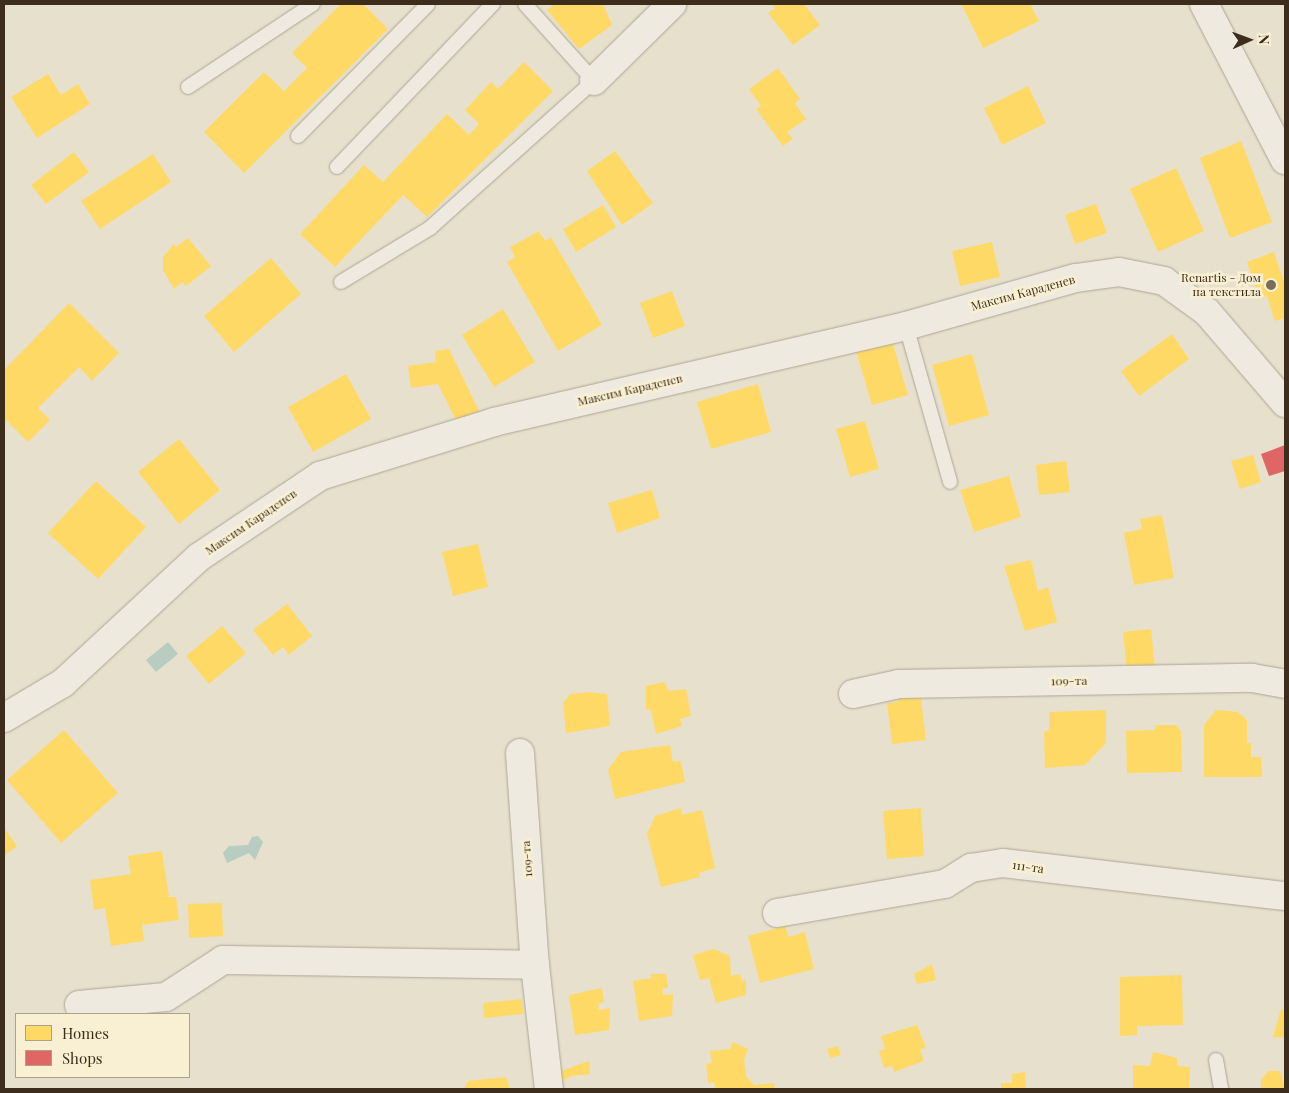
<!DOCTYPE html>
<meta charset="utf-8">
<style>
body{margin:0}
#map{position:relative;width:1289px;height:1093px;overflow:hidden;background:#e7e0cc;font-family:"Playfair Display",serif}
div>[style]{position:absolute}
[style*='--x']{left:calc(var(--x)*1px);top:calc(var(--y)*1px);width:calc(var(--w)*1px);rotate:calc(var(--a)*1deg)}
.water>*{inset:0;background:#b8ccc1}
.homes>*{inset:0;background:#ffd966}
.shops>*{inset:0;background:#e06666}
.roads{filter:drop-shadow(0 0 1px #aca596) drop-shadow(0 0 1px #aca596)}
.lane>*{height:14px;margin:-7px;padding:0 7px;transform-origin:7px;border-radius:7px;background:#eeeadf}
.street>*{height:28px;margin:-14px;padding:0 14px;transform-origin:14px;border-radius:14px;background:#eeeadf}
.secondary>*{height:28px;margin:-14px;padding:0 14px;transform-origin:14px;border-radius:14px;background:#eeeadf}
.dots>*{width:14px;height:14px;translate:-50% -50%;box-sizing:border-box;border:2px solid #f9efd2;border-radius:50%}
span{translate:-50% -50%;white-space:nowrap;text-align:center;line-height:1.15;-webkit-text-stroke:5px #f9efd2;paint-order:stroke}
.poi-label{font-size:12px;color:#3c2d1c}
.right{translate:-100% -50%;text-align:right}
.street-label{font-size:12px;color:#3c2d1c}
.frame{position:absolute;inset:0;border:5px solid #3c2d1c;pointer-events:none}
.legend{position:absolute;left:15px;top:1013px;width:175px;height:65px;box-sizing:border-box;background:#f9efd2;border:1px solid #ada189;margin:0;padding:6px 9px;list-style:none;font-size:15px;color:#3c2d1c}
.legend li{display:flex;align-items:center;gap:10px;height:25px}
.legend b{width:25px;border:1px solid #ada189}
.north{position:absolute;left:1224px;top:15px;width:50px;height:50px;-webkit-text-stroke:4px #f9efd2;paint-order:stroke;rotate:88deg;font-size:14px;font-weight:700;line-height:20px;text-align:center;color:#3c2d1c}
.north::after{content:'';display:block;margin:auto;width:18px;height:22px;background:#3c2d1c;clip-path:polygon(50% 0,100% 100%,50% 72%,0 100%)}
</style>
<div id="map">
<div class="water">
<div style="clip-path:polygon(168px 642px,178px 654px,156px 672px,146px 660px)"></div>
<div style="clip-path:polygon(258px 836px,263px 842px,255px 860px,249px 853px,227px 863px,223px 853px,229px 846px,248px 845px,252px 837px)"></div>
</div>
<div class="homes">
<div style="clip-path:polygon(341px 4px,363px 4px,388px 29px,244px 173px,204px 132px,264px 72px,284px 91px,307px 68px,292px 53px)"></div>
<div style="clip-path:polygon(555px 4px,603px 4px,612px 25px,579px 49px,547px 10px)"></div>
<div style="clip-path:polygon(772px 4px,804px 4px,820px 25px,793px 45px,768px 13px,775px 8px)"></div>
<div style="clip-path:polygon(961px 4px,1030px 4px,1039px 21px,983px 48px)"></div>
<div style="clip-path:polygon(524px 62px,553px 91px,427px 217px,403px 195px,335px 267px,300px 234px,364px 165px,383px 182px,447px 114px,469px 135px,479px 124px,465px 110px,491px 82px,498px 89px)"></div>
<div style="clip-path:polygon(778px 68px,800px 99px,795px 103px,806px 119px,787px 132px,793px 139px,783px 146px,756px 109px,761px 106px,749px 89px)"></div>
<div style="clip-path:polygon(48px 74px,61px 95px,78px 84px,90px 104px,37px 138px,11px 97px)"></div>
<div style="clip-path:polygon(1028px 86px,1046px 123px,1002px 145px,984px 108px)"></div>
<div style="clip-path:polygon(1241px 141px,1272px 222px,1230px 238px,1200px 158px)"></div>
<div style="clip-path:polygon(615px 151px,653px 203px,622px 225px,587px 171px)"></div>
<div style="clip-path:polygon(74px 152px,89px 172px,46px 204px,31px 185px)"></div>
<div style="clip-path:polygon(153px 154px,171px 182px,100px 229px,81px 201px)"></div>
<div style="clip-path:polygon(1176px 168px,1204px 231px,1158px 252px,1130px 189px)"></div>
<div style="clip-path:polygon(1096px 204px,1107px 233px,1075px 244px,1065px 215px)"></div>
<div style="clip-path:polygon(603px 205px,616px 227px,576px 252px,563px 229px)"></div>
<div style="clip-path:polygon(539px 231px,545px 241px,551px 237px,602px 325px,558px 351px,507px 262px,515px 257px,510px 247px)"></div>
<div style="clip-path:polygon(188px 238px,211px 266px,186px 286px,182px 282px,174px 289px,163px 270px,163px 257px,174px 244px,176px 247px)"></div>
<div style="clip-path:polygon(992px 242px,1000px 277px,960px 286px,952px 251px)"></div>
<div style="clip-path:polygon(1274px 252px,1285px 285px,1285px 318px,1275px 321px,1267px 296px,1259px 299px,1247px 262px)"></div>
<div style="clip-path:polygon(271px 258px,301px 294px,234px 352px,204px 316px)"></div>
<div style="clip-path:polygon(672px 291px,685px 326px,653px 338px,640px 303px)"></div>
<div style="clip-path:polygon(69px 303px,119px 353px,92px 381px,79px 367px,38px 408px,50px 420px,28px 442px,4px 418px,4px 370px)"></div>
<div style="clip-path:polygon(503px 309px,535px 362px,494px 387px,462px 335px)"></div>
<div style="clip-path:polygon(1172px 334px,1189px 359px,1139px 396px,1121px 371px)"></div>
<div style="clip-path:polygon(892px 341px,908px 395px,872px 405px,856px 351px)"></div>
<div style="clip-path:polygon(449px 349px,479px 411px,457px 422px,438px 384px,411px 388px,408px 366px,436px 362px,435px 351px)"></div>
<div style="clip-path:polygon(972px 354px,989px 415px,949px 426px,932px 365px)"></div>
<div style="clip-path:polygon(346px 374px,371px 419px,313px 452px,288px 407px)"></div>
<div style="clip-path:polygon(758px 384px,771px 432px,711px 449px,697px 402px)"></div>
<div style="clip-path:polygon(865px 421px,879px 469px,850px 477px,836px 429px)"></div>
<div style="clip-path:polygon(179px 439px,220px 490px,179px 524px,138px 472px)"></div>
<div style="clip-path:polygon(1253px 455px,1261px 482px,1240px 489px,1231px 461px)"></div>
<div style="clip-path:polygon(1066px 461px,1070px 492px,1039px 495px,1036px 465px)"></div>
<div style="clip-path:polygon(1009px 476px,1021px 517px,974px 532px,960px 490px)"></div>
<div style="clip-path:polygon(96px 481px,146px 527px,98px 579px,48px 533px)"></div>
<div style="clip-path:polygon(652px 490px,660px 518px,617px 533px,608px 503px)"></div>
<div style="clip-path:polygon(1162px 515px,1174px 578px,1134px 585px,1124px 533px,1142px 529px,1140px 519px)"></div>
<div style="clip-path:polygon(478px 544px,488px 587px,453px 596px,442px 552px)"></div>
<div style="clip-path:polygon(1031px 560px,1038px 591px,1048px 587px,1057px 622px,1025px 631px,1004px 566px)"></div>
<div style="clip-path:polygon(287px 604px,312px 636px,289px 655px,283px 647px,273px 655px,253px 630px)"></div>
<div style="clip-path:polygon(222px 626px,246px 653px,209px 684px,186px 656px)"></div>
<div style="clip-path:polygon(1151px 629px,1155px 668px,1127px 671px,1123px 632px)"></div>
<div style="clip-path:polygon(664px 682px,669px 691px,686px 689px,691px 716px,680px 719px,682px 726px,656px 734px,651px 710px,646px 709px,646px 686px)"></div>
<div style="clip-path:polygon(920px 690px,926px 740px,892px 744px,887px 703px,898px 702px,897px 692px)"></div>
<div style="clip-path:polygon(589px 692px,607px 694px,610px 726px,566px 733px,563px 703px,570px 694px)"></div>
<div style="clip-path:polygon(1106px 710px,1106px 743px,1085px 765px,1045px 768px,1044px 732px,1049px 730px,1049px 712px)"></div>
<div style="clip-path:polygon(1216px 710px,1238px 712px,1247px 720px,1247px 743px,1251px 743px,1251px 757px,1261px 757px,1262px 777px,1204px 777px,1204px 725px)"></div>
<div style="clip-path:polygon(1156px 725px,1176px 725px,1181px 731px,1182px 772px,1127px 773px,1126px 731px,1155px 730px)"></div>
<div style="clip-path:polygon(64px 730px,118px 793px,61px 843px,7px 780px)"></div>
<div style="clip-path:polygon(670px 745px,673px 762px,681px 761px,685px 782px,615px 799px,608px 770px,621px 752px)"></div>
<div style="clip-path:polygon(681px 808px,682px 815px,702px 810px,715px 868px,699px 873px,700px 877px,661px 887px,647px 834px,655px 816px)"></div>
<div style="clip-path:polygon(921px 808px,924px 856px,887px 859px,883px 811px)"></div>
<div style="clip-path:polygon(4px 828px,17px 846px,4px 856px)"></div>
<div style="clip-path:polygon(162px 851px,169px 897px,176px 897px,179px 920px,142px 925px,144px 941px,111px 946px,105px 908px,94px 910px,90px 880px,131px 874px,128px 856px)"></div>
<div style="clip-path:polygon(222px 903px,223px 936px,189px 938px,188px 904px)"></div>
<div style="clip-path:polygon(785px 926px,789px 937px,805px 932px,814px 969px,760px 983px,748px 936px)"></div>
<div style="clip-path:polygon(714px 949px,730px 956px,731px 976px,740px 974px,742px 981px,746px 980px,746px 995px,716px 1003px,709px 978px,700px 980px,693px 955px)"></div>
<div style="clip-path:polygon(932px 964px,936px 980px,917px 984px,914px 974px)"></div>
<div style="clip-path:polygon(651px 974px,666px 974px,668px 988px,662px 989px,663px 995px,673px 994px,672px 1016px,639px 1021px,633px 981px,651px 978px)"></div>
<div style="clip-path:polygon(1182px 975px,1183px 1025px,1137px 1026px,1137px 1035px,1120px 1036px,1120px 977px)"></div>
<div style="clip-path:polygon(602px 988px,604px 1002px,598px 1004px,599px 1010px,610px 1008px,609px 1030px,575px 1035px,569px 995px)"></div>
<div style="clip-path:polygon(522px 999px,523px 1014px,484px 1018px,483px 1003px)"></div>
<div style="clip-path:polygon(1281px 1009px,1285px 1010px,1285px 1038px,1273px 1037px)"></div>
<div style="clip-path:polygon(917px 1025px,926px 1048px,920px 1049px,924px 1061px,894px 1072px,892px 1066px,884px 1068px,879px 1051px,885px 1049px,881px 1036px)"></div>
<div style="clip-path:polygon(733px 1042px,748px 1049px,744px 1060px,746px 1076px,754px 1085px,774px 1083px,775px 1089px,715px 1089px,714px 1082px,708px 1083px,706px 1064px,712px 1063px,710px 1051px,730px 1049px)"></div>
<div style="clip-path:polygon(838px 1046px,841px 1055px,830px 1058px,827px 1049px)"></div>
<div style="clip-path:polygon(1153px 1052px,1177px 1058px,1177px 1066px,1190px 1067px,1189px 1089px,1133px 1089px,1133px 1065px,1150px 1066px)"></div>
<div style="clip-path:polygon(589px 1061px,590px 1074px,571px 1076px,555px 1086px,553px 1074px)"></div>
<div style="clip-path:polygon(1268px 1071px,1280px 1071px,1285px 1089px,1261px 1089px,1261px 1080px)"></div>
<div style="clip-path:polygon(1025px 1072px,1026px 1089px,1001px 1089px,1001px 1083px,1012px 1083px,1012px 1074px)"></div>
<div style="clip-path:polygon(506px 1077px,510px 1089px,464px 1089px,468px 1081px)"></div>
</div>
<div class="shops">
<div style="clip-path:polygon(1285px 445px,1285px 471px,1269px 476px,1261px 454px)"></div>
</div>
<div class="roads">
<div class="lane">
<div style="--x:188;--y:87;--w:150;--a:-33.6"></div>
<div style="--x:298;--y:136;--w:185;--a:-45.4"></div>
<div style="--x:337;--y:167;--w:226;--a:-46.3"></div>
<div style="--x:341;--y:282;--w:104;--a:-31.2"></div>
<div style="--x:430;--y:228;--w:220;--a:-41.9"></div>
<div style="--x:594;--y:81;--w:103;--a:-131.9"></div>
<div style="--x:906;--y:326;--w:162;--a:74.2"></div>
<div style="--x:1216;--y:1060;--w:29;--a:80"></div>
</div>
<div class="street">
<div style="--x:594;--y:81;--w:110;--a:-44.6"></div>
<div style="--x:853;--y:694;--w:47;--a:-12.3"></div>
<div style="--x:899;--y:684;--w:353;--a:-1"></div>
<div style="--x:1252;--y:678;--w:34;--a:10"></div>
<div style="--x:4;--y:718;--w:69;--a:-30.7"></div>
<div style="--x:63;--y:683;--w:185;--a:-42.8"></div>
<div style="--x:199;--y:557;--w:146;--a:-33.8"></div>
<div style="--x:320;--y:476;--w:182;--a:-17.2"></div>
<div style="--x:494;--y:422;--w:423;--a:-13.1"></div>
<div style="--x:906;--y:326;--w:177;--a:-15.8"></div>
<div style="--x:1076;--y:278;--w:43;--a:-7.9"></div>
<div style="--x:1119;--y:272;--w:46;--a:11.3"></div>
<div style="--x:1164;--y:281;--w:53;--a:35.8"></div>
<div style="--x:1207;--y:312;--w:120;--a:49.4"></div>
<div style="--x:520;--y:753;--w:213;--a:86"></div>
<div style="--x:777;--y:913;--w:170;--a:-9.8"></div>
<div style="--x:945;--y:884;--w:31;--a:-32"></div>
<div style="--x:971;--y:868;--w:32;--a:-9"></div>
<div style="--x:1003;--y:863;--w:284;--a:6.7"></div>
<div style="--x:79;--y:1005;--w:87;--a:-5.3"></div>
<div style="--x:166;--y:997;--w:68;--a:-33"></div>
<div style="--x:223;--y:960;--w:312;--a:0.9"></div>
<div style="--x:535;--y:965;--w:125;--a:83.6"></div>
</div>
<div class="secondary">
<div style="--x:1204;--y:4;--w:176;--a:62.6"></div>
</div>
</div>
<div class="dots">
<div style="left:1271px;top:285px;background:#786c5a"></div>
</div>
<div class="poi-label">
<span class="right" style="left:1261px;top:285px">Renartis - Дом<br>на текстила</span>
</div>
<div class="street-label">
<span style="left:1023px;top:293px;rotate:-15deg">Максим Караденев</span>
<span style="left:630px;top:390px;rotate:-13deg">Максим Караденев</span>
<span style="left:251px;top:522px;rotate:-34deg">Максим Караденев</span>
<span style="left:1069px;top:681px;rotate:-1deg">109-та</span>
<span style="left:527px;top:859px;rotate:-94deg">109-та</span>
<span style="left:1028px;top:867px;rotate:8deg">111-та</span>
</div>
<div class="frame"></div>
<ul class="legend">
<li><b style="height:14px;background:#ffd966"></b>Homes</li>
<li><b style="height:14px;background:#e06666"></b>Shops</li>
</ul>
<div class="north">N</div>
</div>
